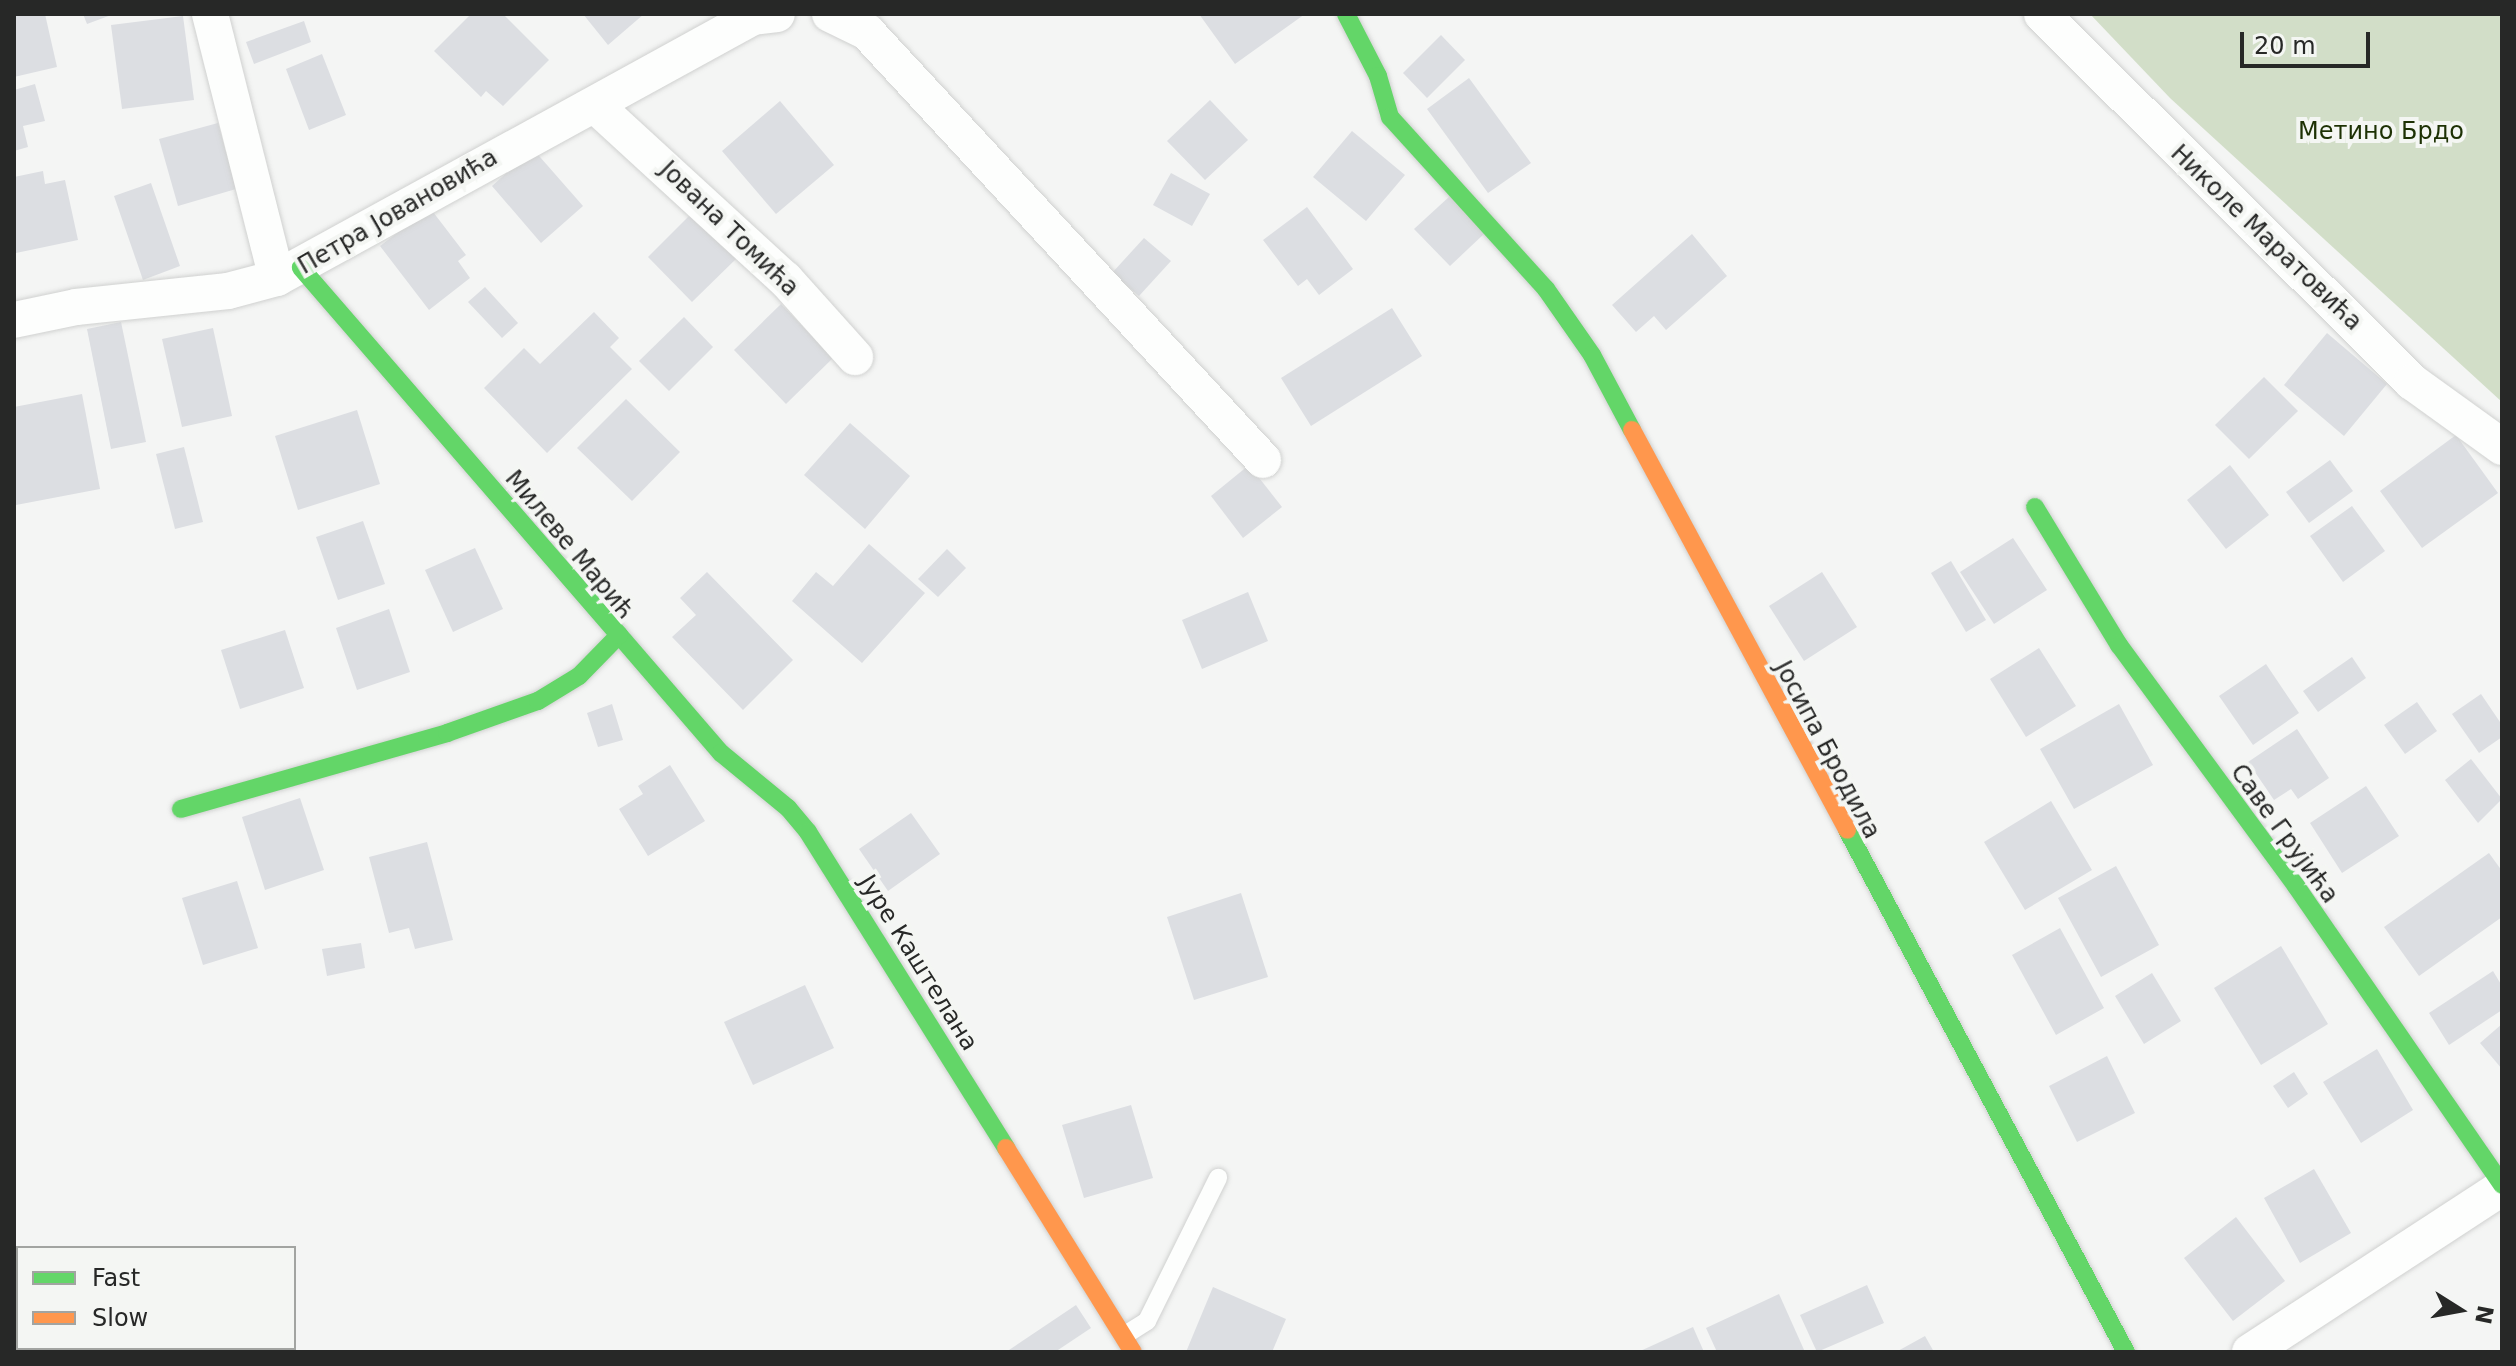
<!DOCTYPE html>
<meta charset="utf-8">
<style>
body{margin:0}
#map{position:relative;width:2516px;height:1366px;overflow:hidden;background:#f4f5f4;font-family:"DejaVu Sans",sans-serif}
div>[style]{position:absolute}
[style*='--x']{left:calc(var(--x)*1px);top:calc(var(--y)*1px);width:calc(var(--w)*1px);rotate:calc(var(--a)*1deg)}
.green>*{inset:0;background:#d2dec8}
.building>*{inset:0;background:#dcdee2}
.roads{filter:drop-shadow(0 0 2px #d0d1d0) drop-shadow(0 0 2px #d0d1d0)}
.lane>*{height:18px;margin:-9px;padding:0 9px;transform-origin:9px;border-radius:9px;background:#fdfefd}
.street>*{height:36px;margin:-18px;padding:0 18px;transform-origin:18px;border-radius:18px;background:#fdfefd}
.fast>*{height:18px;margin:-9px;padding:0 9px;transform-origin:9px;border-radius:9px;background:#63d668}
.slow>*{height:18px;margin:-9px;padding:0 9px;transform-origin:9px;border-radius:9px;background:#ff974d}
span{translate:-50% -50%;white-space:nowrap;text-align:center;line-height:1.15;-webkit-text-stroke:8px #f4f6f3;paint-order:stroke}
.park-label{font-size:24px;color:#1d3104}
.street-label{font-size:24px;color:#272827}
.frame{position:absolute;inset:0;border:16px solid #272827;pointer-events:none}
.legend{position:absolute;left:16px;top:1246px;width:280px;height:104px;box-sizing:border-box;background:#f4f6f3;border:2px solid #a2a4a1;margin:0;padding:10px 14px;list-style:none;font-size:24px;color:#272827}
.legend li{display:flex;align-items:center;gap:16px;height:40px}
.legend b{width:40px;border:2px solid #a2a4a1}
.north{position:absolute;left:2420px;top:1270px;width:80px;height:80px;-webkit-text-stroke:6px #f4f6f3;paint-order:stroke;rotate:101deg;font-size:22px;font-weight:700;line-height:32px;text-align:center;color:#272827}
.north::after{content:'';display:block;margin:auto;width:28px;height:36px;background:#272827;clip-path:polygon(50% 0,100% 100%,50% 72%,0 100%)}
.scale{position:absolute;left:2240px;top:32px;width:130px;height:36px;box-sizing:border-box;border:4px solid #272827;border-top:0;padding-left:10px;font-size:24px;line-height:28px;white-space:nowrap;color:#272827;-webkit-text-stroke:6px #f4f6f3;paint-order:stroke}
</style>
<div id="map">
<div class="green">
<div style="clip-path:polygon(2090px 14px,2502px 14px,2502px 402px,2170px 98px)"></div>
</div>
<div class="building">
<div style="clip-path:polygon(14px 14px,45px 14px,57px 67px,14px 77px)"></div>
<div style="clip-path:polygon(83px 14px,114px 14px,87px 24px)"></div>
<div style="clip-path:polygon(471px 14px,503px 14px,549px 60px,503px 106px,486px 91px,481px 97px,434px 51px)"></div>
<div style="clip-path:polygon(583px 14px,644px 14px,608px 45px)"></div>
<div style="clip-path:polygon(1199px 14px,1305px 14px,1235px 64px)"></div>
<div style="clip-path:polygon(183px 16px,194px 100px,122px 109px,111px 25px)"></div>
<div style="clip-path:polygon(304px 21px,311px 42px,254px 64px,246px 42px)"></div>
<div style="clip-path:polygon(1441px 35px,1465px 60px,1427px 98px,1403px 73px)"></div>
<div style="clip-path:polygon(322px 54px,346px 115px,309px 130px,286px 69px)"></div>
<div style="clip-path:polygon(1469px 78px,1531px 163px,1488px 193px,1427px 109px)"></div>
<div style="clip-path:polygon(35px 84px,45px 121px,23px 126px,28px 147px,14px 151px,14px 90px)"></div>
<div style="clip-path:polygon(1210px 100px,1248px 140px,1205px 180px,1167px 141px)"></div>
<div style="clip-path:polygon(780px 101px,834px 165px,776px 214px,722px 151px)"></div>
<div style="clip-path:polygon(218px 123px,236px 189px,178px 206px,159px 139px)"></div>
<div style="clip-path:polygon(1352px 131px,1405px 175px,1366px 221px,1313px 177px)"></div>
<div style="clip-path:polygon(533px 149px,583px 206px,541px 243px,492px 186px)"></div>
<div style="clip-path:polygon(43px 171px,45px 184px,65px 180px,78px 240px,16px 253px,14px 177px)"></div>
<div style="clip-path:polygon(1171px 173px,1210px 194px,1192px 226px,1153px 205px)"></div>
<div style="clip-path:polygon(151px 183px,180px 266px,143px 280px,114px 196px)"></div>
<div style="clip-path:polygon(1450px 196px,1485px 233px,1450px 266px,1414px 229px)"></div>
<div style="clip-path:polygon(1307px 207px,1353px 269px,1319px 295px,1307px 279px,1298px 286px,1263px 240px)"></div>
<div style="clip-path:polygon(430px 208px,466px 255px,458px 261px,470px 278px,429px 310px,380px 246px)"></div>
<div style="clip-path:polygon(693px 212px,738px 257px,692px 302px,648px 257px)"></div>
<div style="clip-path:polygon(1692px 234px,1727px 276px,1666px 330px,1654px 316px,1636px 332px,1612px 305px)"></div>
<div style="clip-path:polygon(1144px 238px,1171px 261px,1139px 296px,1112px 273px)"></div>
<div style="clip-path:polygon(485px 287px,518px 323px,502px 338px,468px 302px)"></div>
<div style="clip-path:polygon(781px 304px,833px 358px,786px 404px,734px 350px)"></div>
<div style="clip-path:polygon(1392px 308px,1422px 356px,1311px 426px,1281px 378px)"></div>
<div style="clip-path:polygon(594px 312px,619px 338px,610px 347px,632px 369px,547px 453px,484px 388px,524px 348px,540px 364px)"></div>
<div style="clip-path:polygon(684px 317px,713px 347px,669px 391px,639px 361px)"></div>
<div style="clip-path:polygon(121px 322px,146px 442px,111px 449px,87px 329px)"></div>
<div style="clip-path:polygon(213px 328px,232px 416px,182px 427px,162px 339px)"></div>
<div style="clip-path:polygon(2327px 333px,2387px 384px,2344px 436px,2284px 385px)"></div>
<div style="clip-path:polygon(2264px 377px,2298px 411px,2249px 459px,2215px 425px)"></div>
<div style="clip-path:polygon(82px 394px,100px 489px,16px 505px,14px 407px)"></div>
<div style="clip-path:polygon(626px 399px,680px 452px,632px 501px,577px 448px)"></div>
<div style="clip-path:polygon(357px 410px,380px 484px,298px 510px,275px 436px)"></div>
<div style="clip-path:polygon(850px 423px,910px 476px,865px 529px,804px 475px)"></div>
<div style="clip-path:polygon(2456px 435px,2498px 493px,2422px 548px,2380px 491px)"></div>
<div style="clip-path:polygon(184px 447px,203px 522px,175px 529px,156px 454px)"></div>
<div style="clip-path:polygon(2330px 460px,2353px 491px,2309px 523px,2286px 492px)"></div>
<div style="clip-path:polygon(1249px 465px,1282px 507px,1243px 538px,1211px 496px)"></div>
<div style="clip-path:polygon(2230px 465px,2269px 515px,2226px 549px,2187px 500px)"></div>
<div style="clip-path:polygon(2352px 506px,2385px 551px,2343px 582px,2310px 536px)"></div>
<div style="clip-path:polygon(363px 521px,385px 584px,338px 600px,316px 537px)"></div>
<div style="clip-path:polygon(2013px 538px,2047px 590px,1994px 624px,1960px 572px)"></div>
<div style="clip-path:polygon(869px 544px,925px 593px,862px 663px,792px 601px,816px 572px,833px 586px)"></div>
<div style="clip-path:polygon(475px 548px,503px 609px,453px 632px,425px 570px)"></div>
<div style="clip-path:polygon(947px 549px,966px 568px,938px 597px,918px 579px)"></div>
<div style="clip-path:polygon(1951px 561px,1986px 620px,1966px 632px,1931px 573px)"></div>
<div style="clip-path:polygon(707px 572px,793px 660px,743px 710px,672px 637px,696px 615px,680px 598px)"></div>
<div style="clip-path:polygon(1822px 572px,1857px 627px,1804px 661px,1769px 606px)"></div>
<div style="clip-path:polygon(1248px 592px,1268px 641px,1202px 669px,1182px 620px)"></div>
<div style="clip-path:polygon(389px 609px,410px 672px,357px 690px,336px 628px)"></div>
<div style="clip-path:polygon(285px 630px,304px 688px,240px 709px,221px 650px)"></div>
<div style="clip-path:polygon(2039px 648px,2076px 706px,2026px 737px,1990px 679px)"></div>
<div style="clip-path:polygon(2352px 657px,2366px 678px,2318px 712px,2303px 691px)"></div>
<div style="clip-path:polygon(2266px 664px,2299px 713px,2253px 745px,2219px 696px)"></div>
<div style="clip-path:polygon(2481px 694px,2502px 725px,2502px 737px,2479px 753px,2452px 714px)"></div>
<div style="clip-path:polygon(2417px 702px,2437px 731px,2405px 754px,2384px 725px)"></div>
<div style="clip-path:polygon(612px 704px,623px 740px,598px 747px,587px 713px)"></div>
<div style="clip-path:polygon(2119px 704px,2153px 765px,2074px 809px,2040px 749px)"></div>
<div style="clip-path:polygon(2297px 729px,2329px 778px,2298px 799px,2291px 789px,2274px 800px,2248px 762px)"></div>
<div style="clip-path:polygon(2471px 759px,2502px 799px,2478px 823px,2445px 780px)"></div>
<div style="clip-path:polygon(670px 765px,705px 821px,648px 856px,619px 809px,643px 794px,638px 786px)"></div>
<div style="clip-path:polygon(2366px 786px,2399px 836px,2342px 873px,2310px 823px)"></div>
<div style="clip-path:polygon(300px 798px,324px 870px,265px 890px,242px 817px)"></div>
<div style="clip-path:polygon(2051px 801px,2092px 870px,2025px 910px,1984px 842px)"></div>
<div style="clip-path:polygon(911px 813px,940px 854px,888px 891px,859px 849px)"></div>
<div style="clip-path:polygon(427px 842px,453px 940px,415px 949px,409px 928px,389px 933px,369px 857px)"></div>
<div style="clip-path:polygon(2489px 853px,2502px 871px,2502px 917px,2419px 976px,2384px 927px)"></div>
<div style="clip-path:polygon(2116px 866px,2159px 945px,2101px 977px,2058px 898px)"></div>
<div style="clip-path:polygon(237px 881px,258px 948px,203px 965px,182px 898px)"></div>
<div style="clip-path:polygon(1241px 893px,1268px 977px,1194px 1000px,1167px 917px)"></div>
<div style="clip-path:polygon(2060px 928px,2104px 1008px,2056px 1035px,2012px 955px)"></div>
<div style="clip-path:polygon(361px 943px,365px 968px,327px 976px,322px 949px)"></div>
<div style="clip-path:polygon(2281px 946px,2328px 1024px,2261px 1065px,2214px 988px)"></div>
<div style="clip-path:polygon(2493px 971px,2502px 986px,2502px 1010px,2449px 1045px,2429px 1013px)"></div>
<div style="clip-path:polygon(2152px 973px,2181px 1021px,2144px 1044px,2115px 996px)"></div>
<div style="clip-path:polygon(805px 985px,834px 1048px,753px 1085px,724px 1022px)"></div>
<div style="clip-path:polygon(2502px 1024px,2502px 1069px,2480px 1043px)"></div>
<div style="clip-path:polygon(2377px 1049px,2413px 1110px,2361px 1143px,2323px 1082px)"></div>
<div style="clip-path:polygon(2107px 1056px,2135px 1113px,2077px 1142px,2049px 1086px)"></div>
<div style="clip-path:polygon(2294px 1072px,2308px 1094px,2288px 1108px,2273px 1086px)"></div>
<div style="clip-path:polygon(1131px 1105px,1153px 1178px,1084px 1198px,1062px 1125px)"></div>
<div style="clip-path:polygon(2314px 1169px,2351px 1233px,2300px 1263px,2264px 1198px)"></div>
<div style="clip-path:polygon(2236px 1217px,2285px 1281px,2233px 1321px,2184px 1258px)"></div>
<div style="clip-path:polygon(1867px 1285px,1884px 1323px,1817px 1352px,1800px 1315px)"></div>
<div style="clip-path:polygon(1213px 1287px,1286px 1319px,1272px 1352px,1186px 1352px)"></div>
<div style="clip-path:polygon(1779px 1294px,1805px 1352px,1717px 1352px,1706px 1328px)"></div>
<div style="clip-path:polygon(1076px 1305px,1091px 1328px,1055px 1352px,1006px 1352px)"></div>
<div style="clip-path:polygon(1693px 1327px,1704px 1352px,1638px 1352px)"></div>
<div style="clip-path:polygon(1925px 1336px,1934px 1352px,1896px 1352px)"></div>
</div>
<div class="roads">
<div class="lane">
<div style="--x:1125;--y:1335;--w:26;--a:-32"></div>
<div style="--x:1147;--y:1321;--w:160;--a:-63.6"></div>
</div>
<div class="street">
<div style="--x:210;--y:14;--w:272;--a:75.8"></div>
<div style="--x:830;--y:14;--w:41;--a:25.9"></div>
<div style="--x:867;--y:32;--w:583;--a:47.22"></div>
<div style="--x:2042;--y:14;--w:522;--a:44.84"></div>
<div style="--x:2412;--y:382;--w:111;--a:35.8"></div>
<div style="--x:597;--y:107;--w:255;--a:42.5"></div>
<div style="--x:785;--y:279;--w:105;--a:48.1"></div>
<div style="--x:14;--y:320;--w:63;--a:-11.8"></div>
<div style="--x:76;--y:307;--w:153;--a:-6"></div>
<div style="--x:228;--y:291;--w:51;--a:-14.9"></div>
<div style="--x:277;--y:278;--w:543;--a:-28.74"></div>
<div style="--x:753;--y:17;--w:24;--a:-7"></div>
<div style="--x:2250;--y:1352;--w:301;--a:-33.1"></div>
</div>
<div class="fast">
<div style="--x:1346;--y:14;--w:70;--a:62.7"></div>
<div style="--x:1378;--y:76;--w:43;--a:73.7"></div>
<div style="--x:1390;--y:117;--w:232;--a:47.8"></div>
<div style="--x:1546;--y:289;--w:80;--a:55.1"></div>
<div style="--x:1592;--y:355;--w:85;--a:61.9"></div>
<div style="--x:2035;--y:507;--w:162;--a:58.7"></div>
<div style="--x:2119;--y:645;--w:299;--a:53.7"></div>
<div style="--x:2296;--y:886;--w:363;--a:55.4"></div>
<div style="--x:619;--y:635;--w:156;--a:49.2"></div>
<div style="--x:721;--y:753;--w:87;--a:39.4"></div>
<div style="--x:788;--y:808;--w:31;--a:50"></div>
<div style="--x:808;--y:832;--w:373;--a:57.9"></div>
<div style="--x:181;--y:809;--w:277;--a:-15.9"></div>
<div style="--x:447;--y:733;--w:96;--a:-19.4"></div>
<div style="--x:538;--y:701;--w:48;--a:-31.4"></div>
<div style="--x:579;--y:676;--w:57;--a:-45.7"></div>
<div style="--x:619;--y:635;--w:486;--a:-130.9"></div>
<div style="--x:1847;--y:830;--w:592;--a:61.88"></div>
</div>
<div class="slow">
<div style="--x:1632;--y:430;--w:454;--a:61.7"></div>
<div style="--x:1006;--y:1148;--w:240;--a:58.1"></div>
</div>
</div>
<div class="park-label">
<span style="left:2381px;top:132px">Метино Брдо</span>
</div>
<div class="street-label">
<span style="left:398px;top:212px;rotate:-30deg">Петра Јовановића</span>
<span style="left:729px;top:229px;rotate:44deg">Јована Томића</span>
<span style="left:2266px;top:238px;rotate:44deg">Николе Маратовића</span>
<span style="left:569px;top:545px;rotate:50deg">Милеве Марић</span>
<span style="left:1827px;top:750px;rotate:62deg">Јосипа Бродила</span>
<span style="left:2284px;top:834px;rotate:54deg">Саве Грујића</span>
<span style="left:918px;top:963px;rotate:58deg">Јуре Каштелана</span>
</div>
<div class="frame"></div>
<ul class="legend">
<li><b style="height:10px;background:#63d668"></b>Fast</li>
<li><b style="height:10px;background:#ff974d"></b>Slow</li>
</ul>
<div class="north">N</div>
<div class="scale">20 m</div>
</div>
